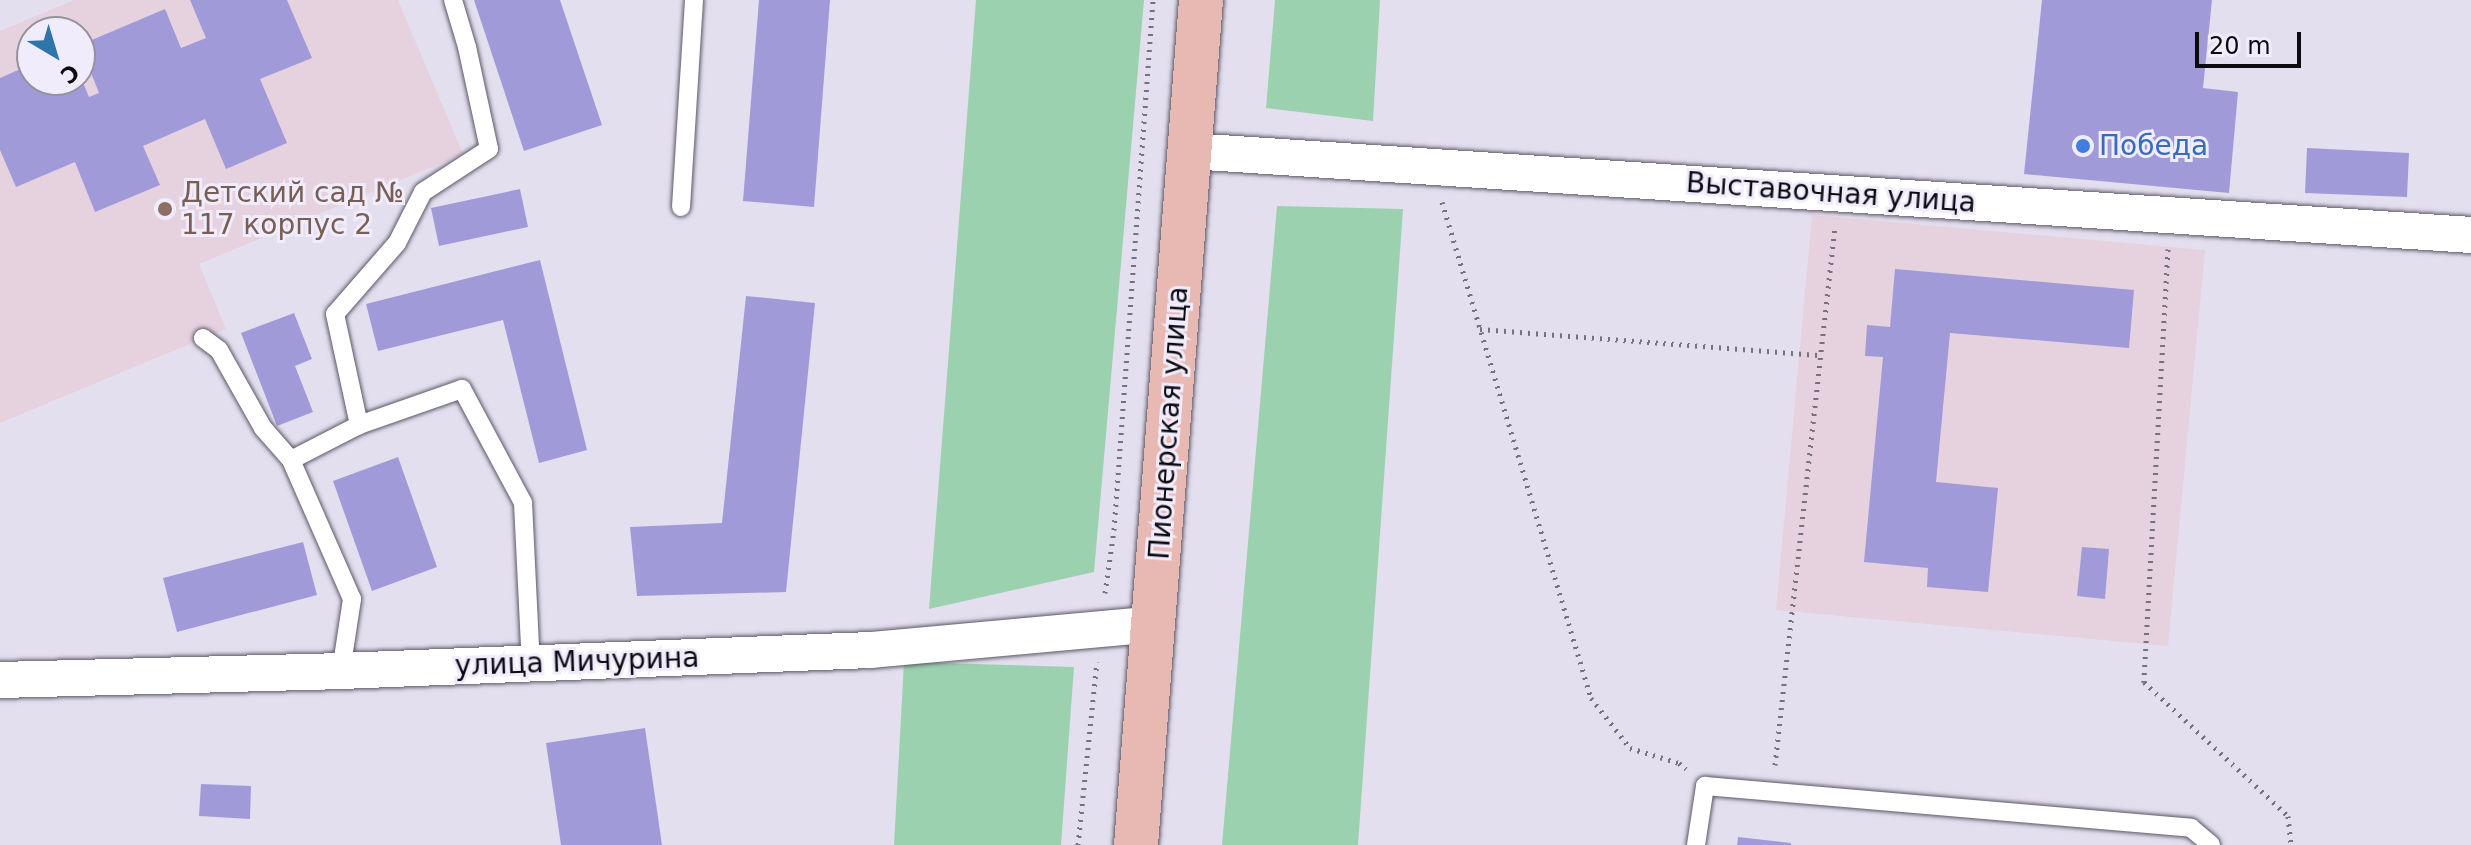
<!DOCTYPE html>
<meta charset="utf-8">
<style>
body{margin:0}
#map{position:relative;width:2471px;height:845px;overflow:hidden;background:#e4dfef;font-family:"DejaVu Sans",sans-serif}
div>[style]{position:absolute}
[style*='--x']{left:calc(var(--x)*1px);top:calc(var(--y)*1px);width:calc(var(--w)*1px);rotate:calc(var(--a)*1deg)}
.education>*{inset:0;background:#e6d1df}
.green>*{inset:0;background:#9cd1b0}
.building>*{inset:0;background:#a09bd8}
.path>*{height:5px;margin-top:-2.5px;transform-origin:0;background:repeating-linear-gradient(90deg,#75727d 0 2px,transparent 0 8px)}
.roads{filter:drop-shadow(0 0 2px #5c5865) drop-shadow(0 0 2px #5c5865)}
.service>*{height:18px;margin:-9px;padding:0 9px;transform-origin:9px;border-radius:9px;background:#fff}
.minor>*{height:36px;margin:-18px;padding:0 18px;transform-origin:18px;border-radius:18px;background:#fff}
.primary>*{height:44px;margin:-22px;padding:0 22px;transform-origin:22px;border-radius:22px;background:#e8b8b3}
.dots>*{width:22px;height:22px;translate:-50% -50%;box-sizing:border-box;border:4px solid #f1ecfc;border-radius:50%}
span{translate:-50% -50%;white-space:nowrap;text-align:center;line-height:1.15;-webkit-text-stroke:6px #f1ecfc;paint-order:stroke}
.shop-label{font-size:28px;color:#366cbe}
.left{translate:0 -50%;text-align:left}
.education-label{font-size:28px;color:#785e54}
.street-label{font-size:28px;color:#0c0b10}
.north{position:absolute;left:16px;top:16px;width:80px;height:80px;box-sizing:border-box;background:#f1ecfc;border:2px solid #95929e;border-radius:50%;rotate:142deg;font-size:22px;font-weight:700;line-height:32px;text-align:center;color:#0c0b10}
.north::after{content:'';display:block;margin:auto;width:28px;height:36px;background:#2f75aa;clip-path:polygon(50% 0,100% 100%,50% 72%,0 100%)}
.scale{position:absolute;left:2195px;top:32px;width:106px;height:36px;box-sizing:border-box;border:4px solid #0c0b10;border-top:0;padding-left:10px;font-size:24px;line-height:28px;white-space:nowrap;color:#0c0b10;-webkit-text-stroke:6px #f1ecfc;paint-order:stroke}
</style>
<div id="map">
<div class="education">
<div style="clip-path:polygon(evenodd,74px 0,398px 0,463px 154px,199px 264px,226px 329px,0 423px,0 31px,74px 0,32px 32px,80px 32px,80px 80px,32px 80px,32px 32px)"></div>
<div style="clip-path:polygon(1812px 215px,2205px 250px,2168px 646px,1776px 610px)"></div>
</div>
<div class="green">
<div style="clip-path:polygon(976px 0,1144px 0,1094px 572px,929px 609px)"></div>
<div style="clip-path:polygon(1275px 0,1380px 0,1373px 121px,1266px 108px)"></div>
<div style="clip-path:polygon(1277px 206px,1403px 209px,1358px 845px,1222px 845px)"></div>
<div style="clip-path:polygon(904px 662px,1074px 667px,1061px 845px,894px 845px)"></div>
</div>
<div class="building">
<div style="clip-path:polygon(190px 0,287px 0,312px 58px,260px 79px,287px 143px,226px 169px,205px 119px,143px 146px,160px 185px,95px 212px,75px 162px,16px 187px,0 150px,0 78px,32px 64px,32px 80px,82px 80px,89px 97px,99px 93px,80px 45px,165px 9px,181px 48px,206px 38px)"></div>
<div style="clip-path:polygon(474px 0,560px 0,602px 125px,524px 151px)"></div>
<div style="clip-path:polygon(759px 0,830px 0,814px 207px,743px 201px)"></div>
<div style="clip-path:polygon(2042px 0,2212px 0,2203px 88px,2238px 92px,2229px 193px,2024px 174px)"></div>
<div style="clip-path:polygon(2307px 148px,2409px 153px,2407px 197px,2305px 193px)"></div>
<div style="clip-path:polygon(520px 189px,528px 227px,439px 246px,431px 208px)"></div>
<div style="clip-path:polygon(540px 260px,587px 450px,539px 463px,503px 320px,378px 351px,366px 304px)"></div>
<div style="clip-path:polygon(1895px 269px,2134px 290px,2129px 348px,1950px 333px,1936px 482px,1998px 488px,1988px 592px,1927px 587px,1928px 568px,1864px 562px,1883px 357px,1865px 356px,1867px 325px,1890px 327px)"></div>
<div style="clip-path:polygon(746px 296px,815px 303px,786px 592px,637px 596px,630px 527px,722px 523px)"></div>
<div style="clip-path:polygon(294px 313px,312px 359px,295px 366px,313px 412px,277px 426px,241px 333px)"></div>
<div style="clip-path:polygon(398px 457px,437px 567px,372px 591px,333px 481px)"></div>
<div style="clip-path:polygon(303px 542px,317px 595px,177px 632px,163px 578px)"></div>
<div style="clip-path:polygon(2082px 547px,2109px 549px,2105px 599px,2077px 596px)"></div>
<div style="clip-path:polygon(645px 728px,662px 845px,561px 845px,546px 743px)"></div>
<div style="clip-path:polygon(201px 784px,251px 786px,250px 819px,199px 816px)"></div>
<div style="clip-path:polygon(1738px 837px,1791px 843px,1791px 845px,1737px 845px)"></div>
</div>
<div class="path">
<div style="--x:1442;--y:202;--w:518;--a:73.28"></div>
<div style="--x:1591;--y:698;--w:63;--a:52"></div>
<div style="--x:1630;--y:748;--w:51;--a:17"></div>
<div style="--x:1679;--y:763;--w:9;--a:41"></div>
<div style="--x:2168;--y:249;--w:434;--a:93.2"></div>
<div style="--x:2144;--y:682;--w:197;--a:42.9"></div>
<div style="--x:2288;--y:816;--w:29;--a:84"></div>
<div style="--x:1480;--y:329;--w:342;--a:4.4"></div>
<div style="--x:1105;--y:593;--w:64;--a:-81.9"></div>
<div style="--x:1114;--y:530;--w:531;--a:-85.79"></div>
<div style="--x:1775;--y:765;--w:541;--a:-83.64"></div>
<div style="--x:1078;--y:845;--w:184;--a:-84.1"></div>
</div>
<div class="roads">
<div class="service">
<div style="--x:453;--y:0;--w:49;--a:73.4"></div>
<div style="--x:467;--y:47;--w:104;--a:77.8"></div>
<div style="--x:489;--y:149;--w:79;--a:146.9"></div>
<div style="--x:423;--y:192;--w:57;--a:117"></div>
<div style="--x:397;--y:243;--w:94;--a:131.1"></div>
<div style="--x:335;--y:314;--w:114;--a:77.8"></div>
<div style="--x:359;--y:425;--w:109;--a:-19.3"></div>
<div style="--x:462;--y:389;--w:129;--a:61.8"></div>
<div style="--x:523;--y:503;--w:161;--a:87.2"></div>
<div style="--x:681;--y:207;--w:207;--a:-86.4"></div>
<div style="--x:203;--y:338;--w:20;--a:37"></div>
<div style="--x:219;--y:350;--w:90;--a:60.6"></div>
<div style="--x:263;--y:428;--w:43;--a:48.8"></div>
<div style="--x:341;--y:671;--w:73;--a:-81.3"></div>
<div style="--x:352;--y:599;--w:152;--a:-113.7"></div>
<div style="--x:291;--y:460;--w:76;--a:-27.2"></div>
<div style="--x:1696;--y:845;--w:60;--a:-81.3"></div>
<div style="--x:1705;--y:786;--w:488;--a:4.9"></div>
<div style="--x:2191;--y:828;--w:26;--a:40"></div>
</div>
<div class="minor">
<div style="--x:1190;--y:151;--w:1284;--a:3.75"></div>
<div style="--x:0;--y:680;--w:341;--a:-1.5"></div>
<div style="--x:341;--y:671;--w:530;--a:-2.27"></div>
<div style="--x:871;--y:650;--w:284;--a:-5.2"></div>
</div>
<div class="primary">
<div style="--x:1136;--y:845;--w:847;--a:-85.6"></div>
</div>
</div>
<div class="dots">
<div style="left:2083px;top:146px;background:#3f7fe0"></div>
<div style="left:165px;top:209px;background:#8d6e63"></div>
</div>
<div class="shop-label">
<span class="left" style="left:2099px;top:146px">Победа</span>
</div>
<div class="education-label">
<span class="left" style="left:181px;top:209px">Детский сад №<br>117 корпус 2</span>
</div>
<div class="street-label">
<span style="left:1831px;top:193px;rotate:4deg">Выставочная улица</span>
<span style="left:1169px;top:423px;rotate:-86deg">Пионерская улица</span>
<span style="left:577px;top:662px;rotate:-2deg">улица Мичурина</span>
</div>
<div class="north">С</div>
<div class="scale">20 m</div>
</div>
